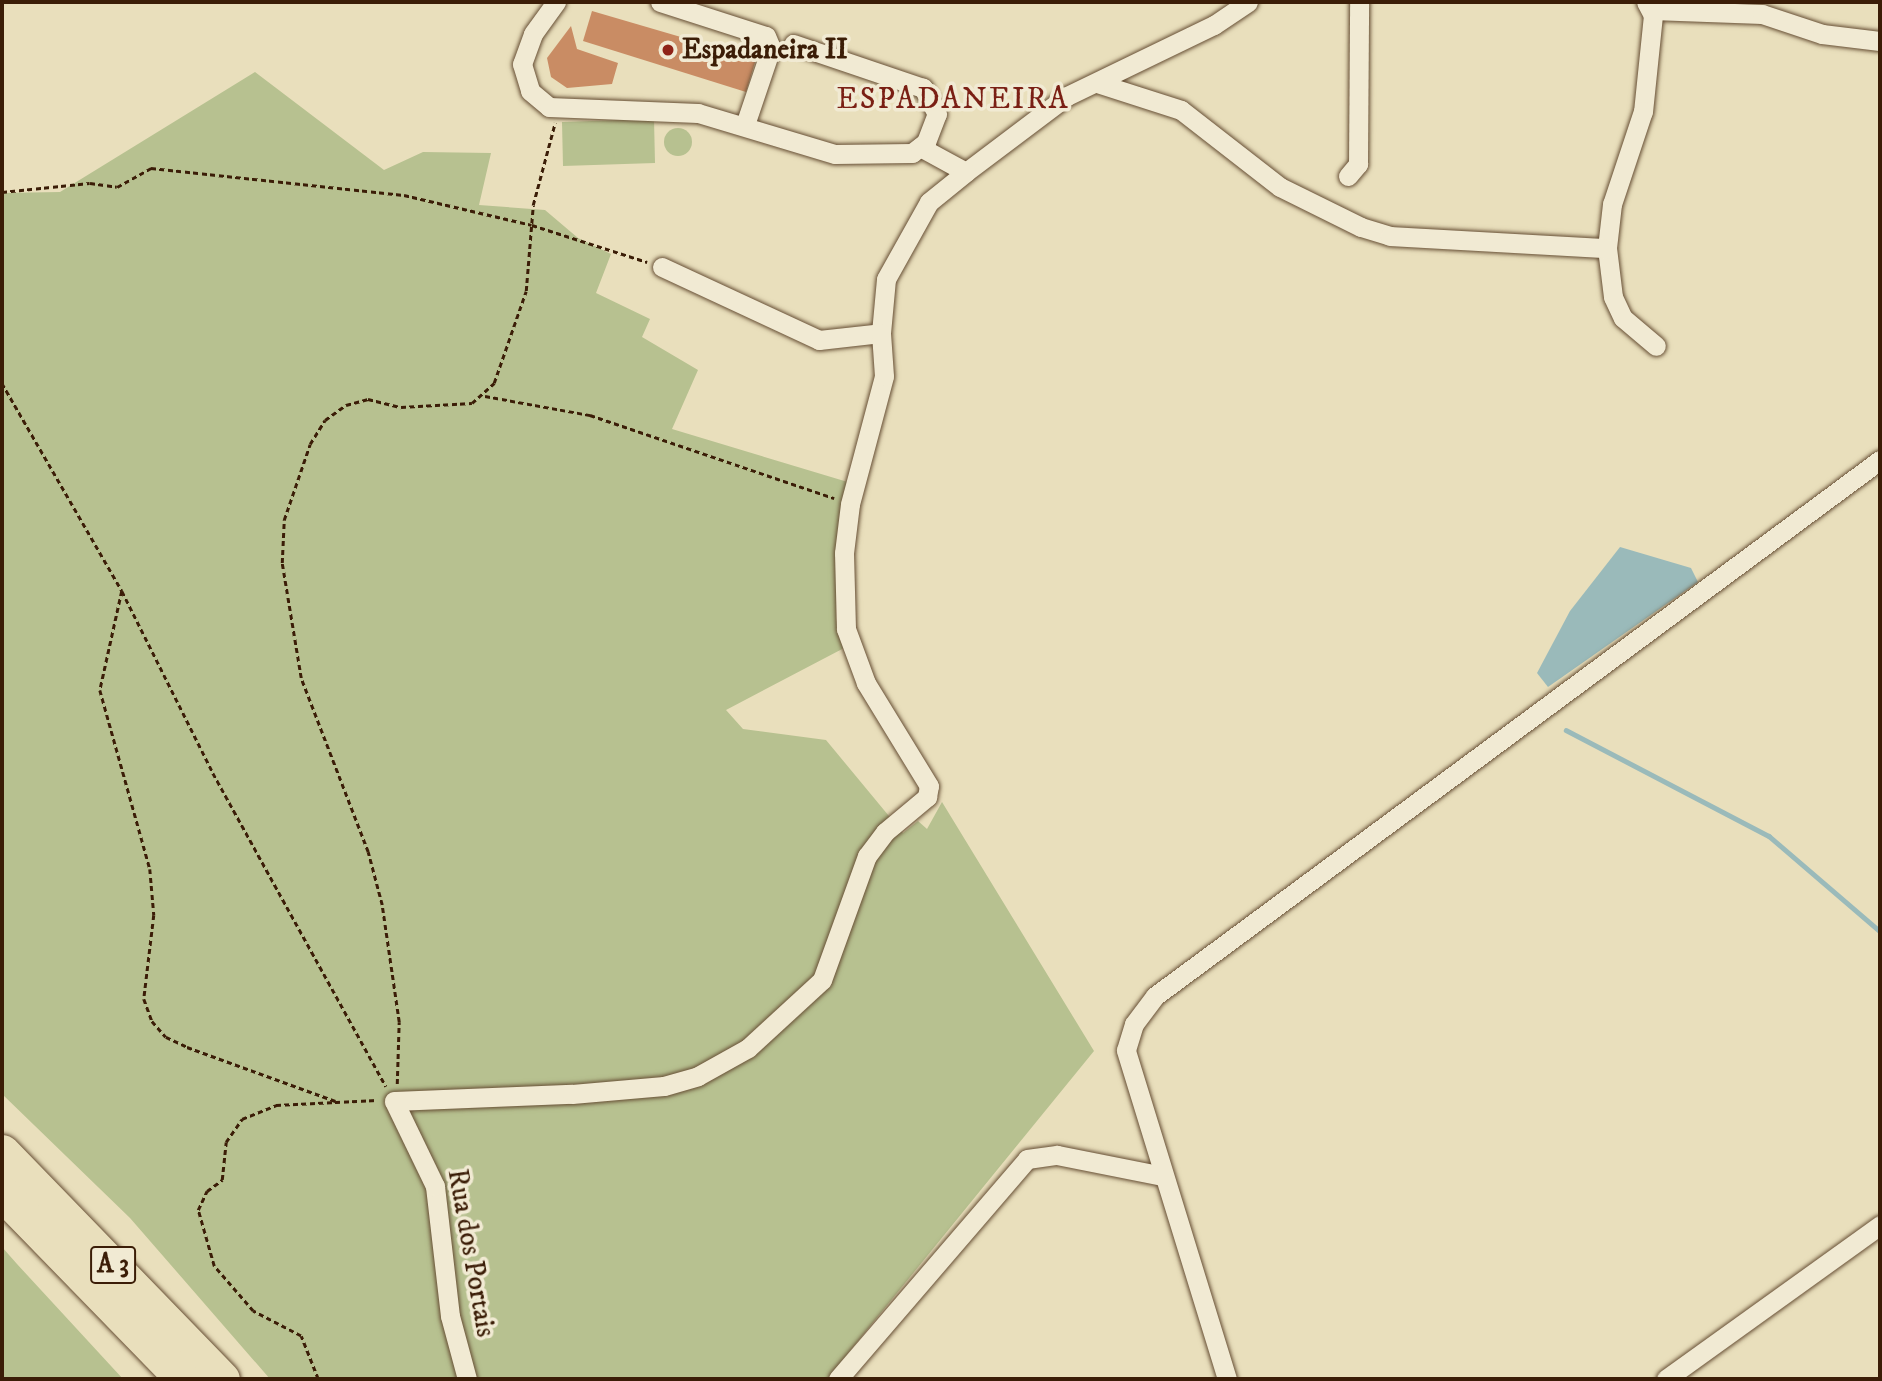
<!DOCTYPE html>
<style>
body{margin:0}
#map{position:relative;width:1882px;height:1381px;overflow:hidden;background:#e9dfbc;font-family:"IM FELL DW Pica",serif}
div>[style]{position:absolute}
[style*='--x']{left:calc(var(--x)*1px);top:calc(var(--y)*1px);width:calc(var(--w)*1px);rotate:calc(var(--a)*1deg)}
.green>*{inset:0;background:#b7c190}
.round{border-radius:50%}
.water>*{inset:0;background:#9ababa}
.stream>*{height:4.5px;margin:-2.25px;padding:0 2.25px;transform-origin:2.25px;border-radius:2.25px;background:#9ababa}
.building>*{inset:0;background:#c98c64}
.path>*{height:2.5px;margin-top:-1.25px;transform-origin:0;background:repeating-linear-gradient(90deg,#3b1d07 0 5px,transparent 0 8.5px)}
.roads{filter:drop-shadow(0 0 2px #664e34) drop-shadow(0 0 2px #664e34)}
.minor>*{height:19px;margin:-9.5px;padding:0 9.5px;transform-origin:9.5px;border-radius:9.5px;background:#f1ead3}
.motorway>*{height:35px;margin:-17.5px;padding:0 17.5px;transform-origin:17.5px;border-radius:17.5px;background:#e9dfbc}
.dots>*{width:19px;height:19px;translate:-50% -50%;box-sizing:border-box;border:4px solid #f1ead3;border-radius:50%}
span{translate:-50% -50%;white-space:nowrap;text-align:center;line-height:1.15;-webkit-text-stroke:7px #f1ead3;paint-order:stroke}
.shield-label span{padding:2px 5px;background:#f1ead3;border:2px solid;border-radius:5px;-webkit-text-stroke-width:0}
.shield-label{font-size:26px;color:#3b1d07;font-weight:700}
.poi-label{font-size:28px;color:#3b1d07;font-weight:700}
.left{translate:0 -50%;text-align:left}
.street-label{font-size:28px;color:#3b1d07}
.neighbourhood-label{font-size:30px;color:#7a1f14;letter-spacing:2px}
.frame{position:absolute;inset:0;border:4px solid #3b1d07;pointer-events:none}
</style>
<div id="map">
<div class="green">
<div style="clip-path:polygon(255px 72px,384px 170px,423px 152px,491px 153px,479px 205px,545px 210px,578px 238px,611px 254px,596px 293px,650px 319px,642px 337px,698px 370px,672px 429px,851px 483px,836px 542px,836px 619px,846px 647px,726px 710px,743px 729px,826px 740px,903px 833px,918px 821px,927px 829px,942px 802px,1094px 1051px,827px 1379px,270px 1379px,130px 1218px,2px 1094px,2px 193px,60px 192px)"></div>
<div style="clip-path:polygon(654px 119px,655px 163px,563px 166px,562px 122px)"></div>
<div class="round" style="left:664px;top:128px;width:28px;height:28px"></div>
<div style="clip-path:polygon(2px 1247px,17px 1264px,123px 1379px,2px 1379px)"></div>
</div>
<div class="water">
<div style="clip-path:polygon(1620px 547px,1691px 568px,1698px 582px,1548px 687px,1537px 673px,1570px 611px)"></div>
</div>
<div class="stream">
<div style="--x:1566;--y:730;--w:229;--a:27.6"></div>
<div style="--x:1769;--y:836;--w:146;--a:40.6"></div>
</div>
<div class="building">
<div style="clip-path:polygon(592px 11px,756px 59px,746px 92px,583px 41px)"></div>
<div style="clip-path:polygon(571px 26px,577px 49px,618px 63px,612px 84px,567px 88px,551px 77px,547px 58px)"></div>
</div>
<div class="path">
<div style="--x:2;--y:192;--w:88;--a:-5.8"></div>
<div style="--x:90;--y:183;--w:27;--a:8"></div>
<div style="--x:117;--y:187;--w:39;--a:-29"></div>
<div style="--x:151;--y:168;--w:254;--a:6.1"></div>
<div style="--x:404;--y:195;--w:131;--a:13.2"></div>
<div style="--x:532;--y:225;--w:121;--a:17.8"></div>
<div style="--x:2;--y:383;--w:240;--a:60"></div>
<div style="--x:122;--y:591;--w:203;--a:63.4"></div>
<div style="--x:213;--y:773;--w:358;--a:61.1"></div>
<div style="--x:485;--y:396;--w:107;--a:10.3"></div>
<div style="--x:590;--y:415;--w:258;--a:18.8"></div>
<div style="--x:122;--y:591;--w:101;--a:102.5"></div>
<div style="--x:100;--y:690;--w:186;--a:74.4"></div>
<div style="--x:150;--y:869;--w:46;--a:85"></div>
<div style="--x:154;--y:915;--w:85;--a:96.8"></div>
<div style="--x:144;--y:999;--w:23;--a:70"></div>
<div style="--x:152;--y:1021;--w:21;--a:49"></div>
<div style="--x:166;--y:1037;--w:23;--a:25"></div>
<div style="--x:187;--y:1047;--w:158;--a:20"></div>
<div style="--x:397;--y:1084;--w:62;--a:-88.2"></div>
<div style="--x:399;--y:1022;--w:118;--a:-98.3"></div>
<div style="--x:382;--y:905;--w:55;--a:-104.8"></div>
<div style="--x:368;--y:852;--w:186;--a:-111.1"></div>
<div style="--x:301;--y:678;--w:117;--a:-99.4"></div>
<div style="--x:282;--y:563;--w:43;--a:-87.3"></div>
<div style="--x:284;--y:520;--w:80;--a:-71.1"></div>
<div style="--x:310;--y:444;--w:28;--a:-58"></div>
<div style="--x:325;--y:420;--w:26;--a:-36"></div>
<div style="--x:346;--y:405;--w:23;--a:-15"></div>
<div style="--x:368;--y:399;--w:34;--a:14"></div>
<div style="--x:401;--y:407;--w:71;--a:-3.2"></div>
<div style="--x:472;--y:403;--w:30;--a:-42"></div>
<div style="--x:494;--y:383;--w:97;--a:-70.8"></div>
<div style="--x:526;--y:291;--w:86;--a:-85.3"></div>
<div style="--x:533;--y:205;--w:85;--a:-75"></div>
<div style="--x:318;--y:1379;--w:46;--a:-111.6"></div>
<div style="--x:301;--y:1336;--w:54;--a:-152.5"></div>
<div style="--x:253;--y:1311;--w:60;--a:-130.9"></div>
<div style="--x:214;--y:1266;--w:58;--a:-105.9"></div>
<div style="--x:198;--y:1210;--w:21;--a:-65"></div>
<div style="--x:207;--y:1191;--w:19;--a:-36"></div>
<div style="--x:222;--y:1180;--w:38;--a:-84"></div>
<div style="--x:226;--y:1142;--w:28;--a:-55"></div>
<div style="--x:242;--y:1119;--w:37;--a:-22"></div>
<div style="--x:276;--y:1105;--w:101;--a:-2.8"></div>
</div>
<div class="roads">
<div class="minor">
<div style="--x:556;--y:2;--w:39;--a:126"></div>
<div style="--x:533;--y:34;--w:32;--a:110"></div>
<div style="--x:522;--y:64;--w:28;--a:73"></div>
<div style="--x:530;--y:91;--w:25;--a:40"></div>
<div style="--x:549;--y:107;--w:149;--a:2.3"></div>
<div style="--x:698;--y:113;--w:143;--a:16.7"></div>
<div style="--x:835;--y:154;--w:77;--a:-0.7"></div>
<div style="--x:912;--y:153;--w:18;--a:-38"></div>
<div style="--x:926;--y:142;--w:30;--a:-69"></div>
<div style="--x:937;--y:114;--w:30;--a:-118"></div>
<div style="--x:923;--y:88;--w:137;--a:-161.3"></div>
<div style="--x:660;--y:2;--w:111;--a:17.8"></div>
<div style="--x:766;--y:36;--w:13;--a:67"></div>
<div style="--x:771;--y:48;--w:81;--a:108.7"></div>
<div style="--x:1646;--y:2;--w:15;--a:62"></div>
<div style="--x:1653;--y:15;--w:97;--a:95.9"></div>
<div style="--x:1643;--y:111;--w:98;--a:108.4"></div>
<div style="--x:1612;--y:204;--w:44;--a:96.5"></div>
<div style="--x:1607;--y:248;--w:49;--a:83"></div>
<div style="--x:1613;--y:297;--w:23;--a:65"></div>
<div style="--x:1623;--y:318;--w:43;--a:40.3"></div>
<div style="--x:1652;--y:10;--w:110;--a:2.1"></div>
<div style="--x:1762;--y:14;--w:63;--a:18.4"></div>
<div style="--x:1822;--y:34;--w:58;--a:6.9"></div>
<div style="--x:1097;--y:83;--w:88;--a:17.8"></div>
<div style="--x:1181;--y:110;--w:125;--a:37.9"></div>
<div style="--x:1280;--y:187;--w:90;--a:26.3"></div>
<div style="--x:1361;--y:227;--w:30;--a:17"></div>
<div style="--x:1390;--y:236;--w:217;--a:3.2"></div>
<div style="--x:920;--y:147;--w:52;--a:28.5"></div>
<div style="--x:966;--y:172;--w:126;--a:-37"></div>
<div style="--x:1067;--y:96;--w:163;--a:-25.8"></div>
<div style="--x:1214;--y:25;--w:41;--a:-34.1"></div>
<div style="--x:1348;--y:176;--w:16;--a:-50"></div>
<div style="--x:1358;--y:164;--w:162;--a:-89.6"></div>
<div style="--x:662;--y:267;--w:173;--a:24.9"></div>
<div style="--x:819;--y:340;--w:62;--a:-6.4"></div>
<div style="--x:881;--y:333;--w:54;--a:-84.7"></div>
<div style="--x:886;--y:279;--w:88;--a:-60.8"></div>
<div style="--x:929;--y:202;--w:48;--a:-39"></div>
<div style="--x:467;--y:1379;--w:65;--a:-105.1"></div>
<div style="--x:450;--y:1316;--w:131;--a:-96.6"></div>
<div style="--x:435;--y:1186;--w:94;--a:-115.8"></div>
<div style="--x:394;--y:1101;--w:178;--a:-2.3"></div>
<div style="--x:572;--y:1094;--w:92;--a:-5"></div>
<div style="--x:664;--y:1086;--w:35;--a:-16"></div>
<div style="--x:698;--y:1076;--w:57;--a:-29.2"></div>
<div style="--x:748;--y:1048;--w:100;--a:-42.6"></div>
<div style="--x:822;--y:980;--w:132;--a:-70.1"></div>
<div style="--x:867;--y:856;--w:30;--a:-53"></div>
<div style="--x:885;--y:832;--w:55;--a:-39.8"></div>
<div style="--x:927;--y:797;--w:11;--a:-80"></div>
<div style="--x:929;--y:786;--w:121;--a:-121.5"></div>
<div style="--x:866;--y:683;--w:58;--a:-110.3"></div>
<div style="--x:846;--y:629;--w:76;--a:-91.5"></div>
<div style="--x:844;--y:553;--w:49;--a:-83"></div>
<div style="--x:850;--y:504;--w:132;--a:-75.1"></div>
<div style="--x:884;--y:376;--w:43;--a:-94"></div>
<div style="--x:838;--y:1379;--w:290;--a:-49.3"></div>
<div style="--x:1027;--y:1159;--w:30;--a:-8"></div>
<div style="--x:1057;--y:1155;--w:108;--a:11.2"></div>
<div style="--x:1227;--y:1379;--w:344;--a:-107.1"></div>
<div style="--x:1126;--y:1050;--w:27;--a:-73"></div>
<div style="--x:1134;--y:1024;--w:35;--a:-53"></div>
<div style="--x:1155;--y:996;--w:902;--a:-36.48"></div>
<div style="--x:1666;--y:1379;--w:264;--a:-35.7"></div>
</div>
<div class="motorway">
<div style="--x:2;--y:1152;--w:316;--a:45.9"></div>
<div style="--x:2;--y:1193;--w:260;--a:45.8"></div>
</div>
</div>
<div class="dots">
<div style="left:668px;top:50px;background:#8f2418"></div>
</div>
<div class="shield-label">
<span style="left:113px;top:1265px">A 3</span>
</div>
<div class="poi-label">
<span class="left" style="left:682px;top:50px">Espadaneira II</span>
</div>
<div class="street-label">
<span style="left:471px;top:1253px;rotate:80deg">Rua dos Portais</span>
</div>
<div class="neighbourhood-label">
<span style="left:953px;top:100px">ESPADANEIRA</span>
</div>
<div class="frame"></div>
</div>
